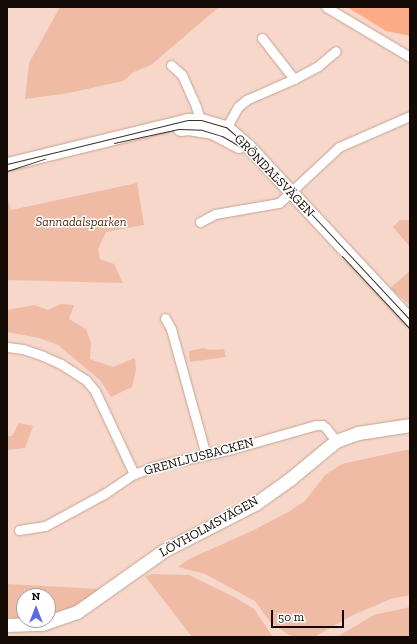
<!DOCTYPE html>
<meta charset="utf-8">
<style>
body{margin:0}
#map{position:relative;width:417px;height:644px;overflow:hidden;background:#f7d7c9;font-family:"Zilla Slab",serif}
div>[style]{position:absolute}
[style*='--x']{left:calc(var(--x)*1px);top:calc(var(--y)*1px);width:calc(var(--w)*1px);rotate:calc(var(--a)*1deg)}
.green>*{inset:0;background:#efbba5}
.water>*{inset:0;background:#fdab87}
.roads{filter:drop-shadow(0 0 1px #c2a396) drop-shadow(0 0 1px #c2a396)}
.street>*{height:9px;margin:-4.5px;padding:0 4.5px;transform-origin:4.5px;border-radius:4.5px;background:#fff}
.secondary>*{height:13px;margin:-6.5px;padding:0 6.5px;transform-origin:6.5px;border-radius:6.5px;background:#fff}
.tram>*{height:1px;margin:-0.5px;padding:0 0.5px;transform-origin:0.5px;border-radius:0.5px;background:#3e2f2a}
span{translate:-50% -50%;white-space:nowrap;text-align:center;line-height:1.15;-webkit-text-stroke:3px #fff;paint-order:stroke}
.street-label{font-size:13px;color:#130905}
.park-label{font-size:13px;color:#5e2b12;font-style:italic}
.frame{position:absolute;inset:0;border:8px solid #130905;pointer-events:none}
.north{position:absolute;left:16px;top:588px;width:40px;height:40px;box-sizing:border-box;background:#fff;border:1px solid #a19d9b;border-radius:50%;rotate:0deg;font-size:11px;font-weight:700;line-height:16px;text-align:center;color:#130905}
.north::after{content:'';display:block;margin:auto;width:14px;height:18px;background:#586de3;clip-path:polygon(50% 0,100% 100%,50% 72%,0 100%)}
.scale{position:absolute;left:271px;top:610px;width:73px;height:18px;box-sizing:border-box;border:2px solid #130905;border-top:0;padding-left:5px;font-size:12px;line-height:14px;white-space:nowrap;color:#130905;-webkit-text-stroke:3px #fff;paint-order:stroke}
</style>
<div id="map">
<div class="green">
<div style="clip-path:polygon(60px 7px,219px 7px,151px 65px,134px 72px,123px 81px,69px 93px,25px 99px,29px 63px)"></div>
<div style="clip-path:polygon(137px 183px,144px 225px,106px 232px,98px 249px,100px 259px,114px 264px,123px 283px,7px 280px,7px 196px,11px 210px)"></div>
<div style="clip-path:polygon(400px 220px,410px 220px,410px 247px,393px 227px)"></div>
<div style="clip-path:polygon(410px 271px,410px 305px,390px 288px)"></div>
<div style="clip-path:polygon(61px 304px,74px 305px,69px 319px,86px 329px,91px 343px,90px 359px,113px 367px,135px 358px,136px 370px,132px 387px,111px 397px,100px 380px,58px 345px,39px 338px,7px 332px,7px 310px,34px 305px,48px 310px)"></div>
<div style="clip-path:polygon(203px 348px,210px 350px,224px 349px,226px 357px,190px 362px,189px 351px)"></div>
<div style="clip-path:polygon(19px 423px,33px 426px,25px 448px,7px 450px,7px 436px,12px 436px)"></div>
<div style="clip-path:polygon(410px 449px,410px 595px,391px 599px,353px 615px,314px 637px,298px 637px,289px 635px,270px 622px,255px 601px,205px 574px,178px 567px,189px 559px,254px 530px,290px 511px,305px 501px,325px 475px,342px 464px)"></div>
<div style="clip-path:polygon(152px 574px,189px 575px,236px 598px,254px 609px,273px 637px,192px 637px,145px 576px)"></div>
<div style="clip-path:polygon(7px 584px,99px 589px,82px 602px,62px 613px,48px 616px,48px 596px,24px 596px,24px 618px,14px 618px,7px 617px)"></div>
<div style="clip-path:polygon(410px 607px,410px 634px,408px 637px,337px 637px,374px 615px)"></div>
</div>
<div class="water">
<div style="clip-path:polygon(347px 7px,410px 7px,410px 36px,386px 31px)"></div>
</div>
<div class="roads">
<div class="street">
<div style="--x:326;--y:7;--w:98;--a:30.8"></div>
<div style="--x:262;--y:38;--w:52;--a:52"></div>
<div style="--x:171;--y:65;--w:15;--a:42"></div>
<div style="--x:182;--y:75;--w:35;--a:66"></div>
<div style="--x:196;--y:107;--w:19;--a:72"></div>
<div style="--x:224;--y:132;--w:29;--a:-61"></div>
<div style="--x:238;--y:107;--w:11;--a:-41"></div>
<div style="--x:246;--y:100;--w:52;--a:-23.6"></div>
<div style="--x:294;--y:79;--w:27;--a:-28"></div>
<div style="--x:318;--y:66;--w:23;--a:-40"></div>
<div style="--x:200;--y:222;--w:17;--a:-28"></div>
<div style="--x:215;--y:214;--w:65;--a:-9.8"></div>
<div style="--x:279;--y:203;--w:82;--a:-43"></div>
<div style="--x:339;--y:147;--w:77;--a:-23.6"></div>
<div style="--x:165;--y:318;--w:13;--a:61"></div>
<div style="--x:171;--y:329;--w:131;--a:74.5"></div>
<div style="--x:7;--y:347;--w:16;--a:7"></div>
<div style="--x:23;--y:349;--w:21;--a:19"></div>
<div style="--x:43;--y:356;--w:20;--a:24"></div>
<div style="--x:61;--y:364;--w:30;--a:33"></div>
<div style="--x:86;--y:380;--w:14;--a:51"></div>
<div style="--x:95;--y:391;--w:92;--a:64.8"></div>
<div style="--x:19;--y:530;--w:26;--a:-9"></div>
<div style="--x:45;--y:526;--w:67;--a:-28.5"></div>
<div style="--x:104;--y:494;--w:36;--a:-34"></div>
<div style="--x:134;--y:474;--w:23;--a:-20"></div>
<div style="--x:156;--y:466;--w:78;--a:-12.6"></div>
<div style="--x:232;--y:449;--w:87;--a:-15.9"></div>
<div style="--x:316;--y:425;--w:6;--a:0"></div>
<div style="--x:322;--y:425;--w:5;--a:37"></div>
<div style="--x:326;--y:428;--w:16;--a:52"></div>
</div>
<div class="secondary">
<div style="--x:180;--y:129;--w:8;--a:-7"></div>
<div style="--x:188;--y:128;--w:24;--a:9"></div>
<div style="--x:212;--y:132;--w:30;--a:28"></div>
<div style="--x:7;--y:164;--w:186;--a:-13.7"></div>
<div style="--x:188;--y:120;--w:13;--a:0"></div>
<div style="--x:201;--y:120;--w:26;--a:16"></div>
<div style="--x:226;--y:127;--w:29;--a:41"></div>
<div style="--x:248;--y:146;--w:238;--a:47"></div>
<div style="--x:7;--y:625;--w:35;--a:-2"></div>
<div style="--x:42;--y:624;--w:37;--a:-19"></div>
<div style="--x:77;--y:612;--w:105;--a:-35.3"></div>
<div style="--x:163;--y:551;--w:103;--a:-27.1"></div>
<div style="--x:255;--y:504;--w:43;--a:-35.5"></div>
<div style="--x:290;--y:479;--w:60;--a:-39.6"></div>
<div style="--x:336;--y:441;--w:23;--a:-20"></div>
<div style="--x:358;--y:433;--w:53;--a:-8.7"></div>
</div>
</div>
<div class="tram">
<div style="--x:114;--y:143;--w:66;--a:-12.2"></div>
<div style="--x:179;--y:129;--w:23;--a:2"></div>
<div style="--x:202;--y:130;--w:21;--a:17"></div>
<div style="--x:222;--y:136;--w:14;--a:30"></div>
<div style="--x:234;--y:143;--w:13;--a:32"></div>
<div style="--x:245;--y:150;--w:24;--a:48"></div>
<div style="--x:7;--y:164;--w:186;--a:-13.7"></div>
<div style="--x:188;--y:120;--w:13;--a:0"></div>
<div style="--x:201;--y:120;--w:26;--a:16"></div>
<div style="--x:226;--y:127;--w:29;--a:41"></div>
<div style="--x:248;--y:146;--w:238;--a:47"></div>
<div style="--x:7;--y:171;--w:40;--a:-18"></div>
<div style="--x:342;--y:256;--w:100;--a:47"></div>
</div>
<div class="street-label">
<span style="left:274px;top:176px;rotate:46deg">GRÖNDALSVÄGEN</span>
<span style="left:199px;top:457px;rotate:-15deg">GRENLJUSBACKEN</span>
<span style="left:209px;top:527px;rotate:-29deg">LÖVHOLMSVÄGEN</span>
</div>
<div class="park-label">
<span style="left:81px;top:222px">Sannadalsparken</span>
</div>
<div class="frame"></div>
<div class="north">N</div>
<div class="scale">50 m</div>
</div>
